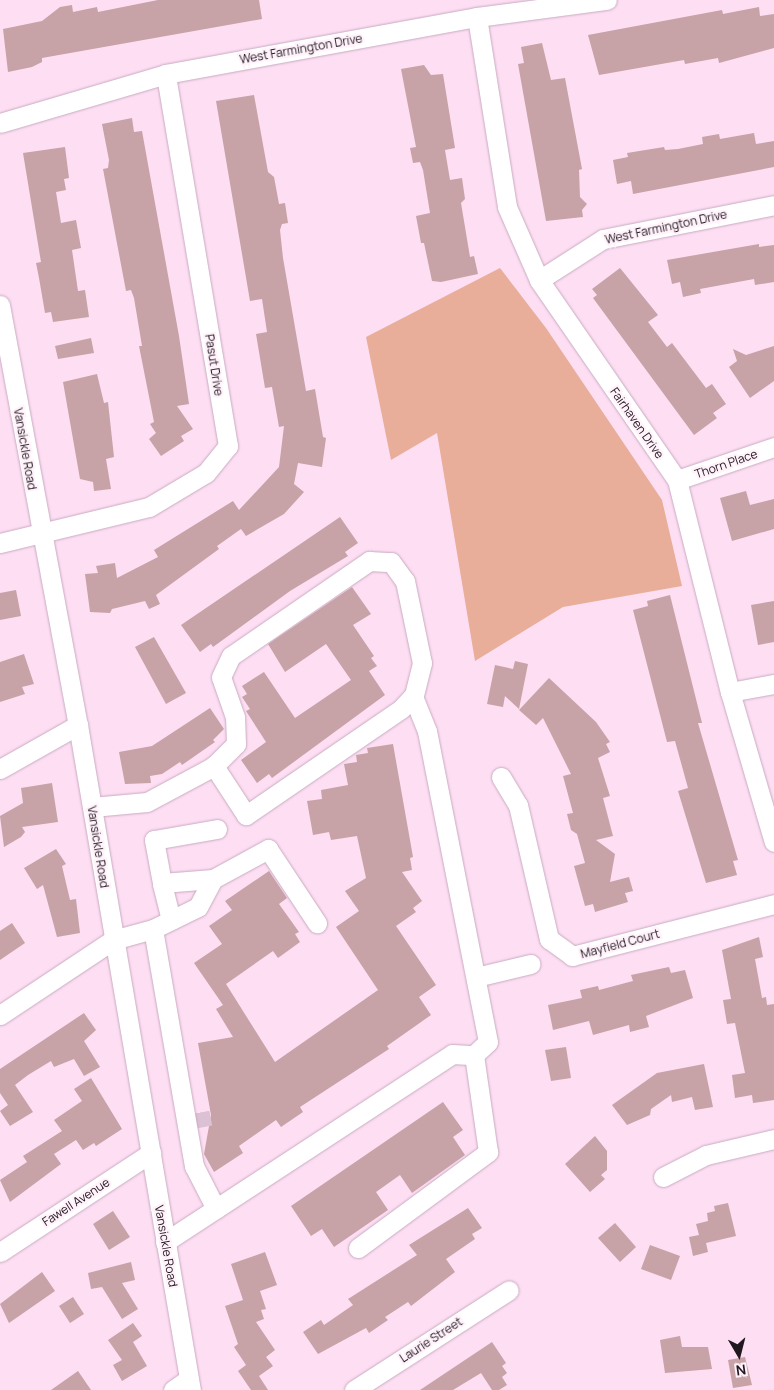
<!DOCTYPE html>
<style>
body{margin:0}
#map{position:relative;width:774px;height:1390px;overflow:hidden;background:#fddef3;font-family:Manrope,sans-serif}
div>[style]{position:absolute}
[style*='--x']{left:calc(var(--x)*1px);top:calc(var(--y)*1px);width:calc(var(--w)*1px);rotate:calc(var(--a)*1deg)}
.green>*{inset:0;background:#e8ae9a}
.building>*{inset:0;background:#c7a2a7}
.minor-tunnel>*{height:19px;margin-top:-9.5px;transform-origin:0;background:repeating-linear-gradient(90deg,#dcc0d3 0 19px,transparent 0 28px)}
.roads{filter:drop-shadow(0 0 1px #c9abc0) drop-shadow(0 0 1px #c9abc0)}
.minor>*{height:19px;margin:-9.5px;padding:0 9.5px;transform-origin:9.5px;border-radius:9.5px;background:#fff}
span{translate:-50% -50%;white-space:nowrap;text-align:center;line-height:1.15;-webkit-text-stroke:4.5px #fff2fa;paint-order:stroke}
.street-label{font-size:12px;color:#21171e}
.north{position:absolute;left:714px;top:1330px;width:50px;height:50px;-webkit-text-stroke:4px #fff2fa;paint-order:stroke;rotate:172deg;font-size:14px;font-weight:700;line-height:20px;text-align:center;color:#21171e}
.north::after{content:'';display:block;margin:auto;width:18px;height:22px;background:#21171e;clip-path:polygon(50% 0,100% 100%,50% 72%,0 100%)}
</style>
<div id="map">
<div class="green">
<div style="clip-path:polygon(500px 268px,546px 328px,662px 500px,682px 586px,563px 607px,475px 661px,437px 433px,391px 460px,366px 337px)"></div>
</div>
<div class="building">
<div style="clip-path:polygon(158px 0,259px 0,262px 19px,42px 58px,42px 62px,32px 67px,8px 72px,3px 29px,42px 21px,60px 7px,72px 5px,73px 12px,97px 7px,98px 12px)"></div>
<div style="clip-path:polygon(759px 7px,760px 16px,774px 14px,774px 48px,719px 63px,718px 58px,685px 64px,684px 60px,599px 75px,588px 35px,722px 10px,723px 14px)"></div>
<div style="clip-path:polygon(542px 43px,551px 80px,565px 78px,582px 169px,579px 170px,580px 197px,587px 204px,582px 210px,583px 217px,546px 221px,518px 64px,524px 63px,521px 47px)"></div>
<div style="clip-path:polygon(424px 65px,431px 75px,443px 74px,455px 148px,445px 150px,450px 180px,462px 178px,465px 199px,461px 203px,470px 257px,474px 256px,478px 274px,441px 282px,432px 281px,424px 243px,421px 243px,416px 216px,430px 213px,423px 170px,420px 162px,413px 163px,410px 148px,416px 147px,401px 69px)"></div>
<div style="clip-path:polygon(254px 95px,268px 172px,274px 177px,279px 204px,285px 203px,288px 223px,282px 224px,280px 230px,283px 258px,306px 391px,315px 389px,323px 437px,326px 438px,322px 467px,298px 463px,294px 484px,304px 492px,284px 514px,246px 536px,241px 529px,217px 546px,219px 549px,156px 595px,160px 604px,149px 609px,145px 601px,112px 609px,110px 613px,90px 612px,85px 574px,98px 573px,96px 566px,115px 563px,117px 578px,158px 557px,154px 550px,233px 501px,239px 510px,279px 467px,284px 426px,279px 427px,272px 387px,265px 388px,256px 334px,267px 332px,262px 299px,250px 301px,216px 101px)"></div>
<div style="clip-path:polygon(132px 118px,134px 132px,142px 131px,179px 336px,189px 404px,177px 406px,193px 429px,181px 436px,184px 441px,161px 456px,149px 439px,156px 433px,150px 424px,154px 422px,139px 346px,142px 346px,134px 298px,131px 290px,126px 291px,103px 169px,108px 168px,109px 160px,102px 124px)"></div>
<div style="clip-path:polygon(754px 133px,756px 144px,774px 141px,774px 167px,633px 194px,631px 181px,617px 184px,613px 160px,628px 157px,627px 153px,664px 147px,665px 150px,678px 149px,703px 144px,702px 137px,719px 134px,720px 139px)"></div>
<div style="clip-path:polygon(65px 147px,69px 178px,64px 179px,66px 190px,56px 192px,61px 223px,76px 220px,81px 248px,72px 250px,78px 291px,85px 290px,89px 317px,53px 322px,51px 312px,45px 313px,39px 278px,36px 263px,41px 262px,23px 153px)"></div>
<div style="clip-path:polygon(759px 244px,759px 247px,774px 245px,774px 282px,755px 285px,754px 279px,700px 289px,701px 293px,683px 297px,680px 282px,672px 284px,667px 260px)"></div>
<div style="clip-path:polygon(620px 268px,658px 315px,648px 322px,667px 347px,672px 343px,706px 388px,712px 384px,726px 404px,713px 413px,717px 418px,694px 435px,593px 298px,597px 295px,592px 289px)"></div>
<div style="clip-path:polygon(91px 338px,94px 353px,58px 359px,55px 346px)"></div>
<div style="clip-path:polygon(774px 346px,774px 381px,750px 398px,729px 367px,737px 361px,733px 349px,746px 355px)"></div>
<div style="clip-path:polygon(97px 374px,104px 403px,108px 402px,114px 457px,106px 459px,111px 489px,94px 491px,93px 482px,80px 479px,63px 382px)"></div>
<div style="clip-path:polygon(746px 491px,750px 505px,774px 499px,774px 529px,732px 541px,720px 498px)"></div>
<div style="clip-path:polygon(340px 517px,358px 543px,345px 552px,348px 556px,290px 591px,213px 647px,211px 644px,200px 652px,181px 625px)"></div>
<div style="clip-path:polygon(352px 587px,371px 614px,353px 625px,374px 656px,371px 658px,377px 666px,369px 671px,385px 695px,272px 778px,269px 774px,257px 783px,241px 760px,266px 742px,246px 711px,250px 709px,242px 697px,247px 694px,242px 686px,264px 672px,295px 718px,351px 680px,326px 644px,285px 672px,268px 644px)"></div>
<div style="clip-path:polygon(16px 590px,21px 616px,0 620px,0 593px)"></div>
<div style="clip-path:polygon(670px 595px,702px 723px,698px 723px,738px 860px,733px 861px,737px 875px,706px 883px,678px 791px,688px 788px,675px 741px,667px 742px,633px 610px,648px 606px,647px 601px)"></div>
<div style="clip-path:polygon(774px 601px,774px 642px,758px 645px,751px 605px)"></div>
<div style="clip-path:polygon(154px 637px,186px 693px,166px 704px,135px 647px)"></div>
<div style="clip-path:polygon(24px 654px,34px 684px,22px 687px,25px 694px,0 702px,0 662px)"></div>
<div style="clip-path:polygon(515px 661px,528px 664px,519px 709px,505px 696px,503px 707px,487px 704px,495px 665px,513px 669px)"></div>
<div style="clip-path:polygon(549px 678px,596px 722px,610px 742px,606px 744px,610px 752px,598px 758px,610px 796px,603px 798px,613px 836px,596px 840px,615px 854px,610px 882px,629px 877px,633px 891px,625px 893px,628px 902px,595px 912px,593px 904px,585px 906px,574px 866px,585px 863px,577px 834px,571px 830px,567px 814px,573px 813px,563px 776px,571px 774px,543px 718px,536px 725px,519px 710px)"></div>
<div style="clip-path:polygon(210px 708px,224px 729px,213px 740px,215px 742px,182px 765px,180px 762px,162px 774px,150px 776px,151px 783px,125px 784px,119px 752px,152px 746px)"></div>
<div style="clip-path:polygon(393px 744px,413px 857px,410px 858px,412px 870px,402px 872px,422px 901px,413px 908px,416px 912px,396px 926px,436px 985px,419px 997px,431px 1015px,387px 1046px,389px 1049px,300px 1107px,303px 1112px,281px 1127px,276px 1120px,239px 1146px,243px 1153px,214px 1172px,204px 1154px,211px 1115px,198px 1043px,233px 1037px,216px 1009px,223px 1005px,194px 963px,222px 944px,209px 926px,232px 910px,225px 901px,269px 871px,287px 898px,279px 904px,299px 932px,295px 934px,300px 942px,278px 958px,273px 951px,226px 984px,275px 1062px,378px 990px,336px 927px,359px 911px,345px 891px,366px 878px,357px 836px,331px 840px,329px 832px,313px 835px,307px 801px,322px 799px,321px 790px,348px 785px,344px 764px,357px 762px,356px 755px,368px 753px,367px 748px)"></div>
<div style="clip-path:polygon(52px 783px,58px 822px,22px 827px,25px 832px,21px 837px,4px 847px,0 816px,23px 803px,21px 788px)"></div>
<div style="clip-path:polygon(56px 849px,66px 864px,62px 866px,70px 900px,76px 899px,80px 933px,57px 937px,43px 885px,37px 889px,24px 868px)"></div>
<div style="clip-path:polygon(12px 923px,25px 943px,0 960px,0 931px)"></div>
<div style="clip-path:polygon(759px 937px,763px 957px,755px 959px,762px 998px,766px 997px,767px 1005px,774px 1004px,774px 1100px,753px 1103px,752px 1095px,735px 1098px,732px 1075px,745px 1073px,735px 1023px,727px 1024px,723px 1000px,731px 999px,722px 950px)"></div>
<div style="clip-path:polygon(669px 967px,671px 973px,685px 970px,693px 998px,646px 1016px,649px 1027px,630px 1032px,629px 1025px,593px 1035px,589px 1021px,553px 1030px,548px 1005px,582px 998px,580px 990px,598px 986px,599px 990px,633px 981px,631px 975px)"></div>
<div style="clip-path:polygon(84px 1013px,96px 1030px,84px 1041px,100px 1067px,84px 1076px,74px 1059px,54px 1067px,51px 1061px,28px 1075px,15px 1085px,33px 1112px,10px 1126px,0 1111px,8px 1105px,0 1093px,0 1069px)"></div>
<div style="clip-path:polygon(566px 1047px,571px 1078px,551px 1081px,545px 1050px)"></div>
<div style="clip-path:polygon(704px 1064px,713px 1107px,695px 1110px,692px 1097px,672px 1102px,671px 1095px,651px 1109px,650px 1115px,627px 1125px,612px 1105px,657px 1073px)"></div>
<div style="clip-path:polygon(91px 1078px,122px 1129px,96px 1146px,94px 1143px,83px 1150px,76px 1140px,54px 1154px,61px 1164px,10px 1202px,0 1180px,27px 1162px,23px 1156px,62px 1131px,54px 1120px,82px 1101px,74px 1089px)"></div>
<div style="clip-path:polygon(443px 1102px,463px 1130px,453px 1137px,465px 1155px,412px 1193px,400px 1175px,376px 1192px,388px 1210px,334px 1247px,322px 1229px,311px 1236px,291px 1206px)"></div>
<div style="clip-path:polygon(595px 1136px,607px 1151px,607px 1170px,601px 1175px,605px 1179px,590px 1192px,565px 1164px)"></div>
<div style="clip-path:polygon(728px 1203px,736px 1236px,706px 1243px,708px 1252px,693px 1256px,689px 1237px,699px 1235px,696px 1224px,708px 1221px,707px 1213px,715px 1211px,714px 1206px)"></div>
<div style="clip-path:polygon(468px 1208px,482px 1228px,472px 1234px,475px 1239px,446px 1259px,455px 1272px,411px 1306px,408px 1302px,385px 1317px,388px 1320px,369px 1333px,366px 1328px,318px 1354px,303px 1332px,321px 1320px,324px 1325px,353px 1305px,348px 1299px,417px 1255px,409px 1245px)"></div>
<div style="clip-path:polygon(113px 1211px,130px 1237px,109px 1250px,93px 1224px)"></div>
<div style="clip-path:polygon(615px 1223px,636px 1247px,620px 1262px,598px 1238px)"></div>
<div style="clip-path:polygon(650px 1245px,680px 1256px,671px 1280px,641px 1269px)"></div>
<div style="clip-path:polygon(265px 1252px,277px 1285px,260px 1291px,266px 1309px,261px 1310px,264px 1319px,256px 1322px,275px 1350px,266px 1357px,273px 1366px,259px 1376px,268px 1390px,251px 1390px,238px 1371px,246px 1365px,234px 1347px,238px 1344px,225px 1306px,243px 1300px,231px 1264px)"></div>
<div style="clip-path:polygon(131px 1262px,135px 1280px,122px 1283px,138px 1309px,122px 1319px,102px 1287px,91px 1289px,88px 1273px)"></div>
<div style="clip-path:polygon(42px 1272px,55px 1291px,9px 1323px,0 1304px)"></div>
<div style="clip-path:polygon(73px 1297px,84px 1314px,70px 1323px,59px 1306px)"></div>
<div style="clip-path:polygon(133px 1323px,142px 1336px,133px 1342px,147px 1366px,122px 1381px,113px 1365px,122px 1360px,108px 1340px)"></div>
<div style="clip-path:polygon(680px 1336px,682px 1347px,708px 1347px,712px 1369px,665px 1373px,660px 1340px)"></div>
<div style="clip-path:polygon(492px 1342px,506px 1363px,502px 1366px,507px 1373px,502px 1377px,507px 1385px,499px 1390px,492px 1390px,481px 1373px,453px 1390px,420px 1390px)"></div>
<div style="clip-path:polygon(745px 1357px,752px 1385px,733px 1388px,728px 1360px)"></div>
<div style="clip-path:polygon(78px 1371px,91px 1390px,51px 1390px)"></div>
</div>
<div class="minor-tunnel">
<div style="--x:200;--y:1112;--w:15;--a:79"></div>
</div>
<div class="roads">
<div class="minor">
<div style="--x:477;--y:17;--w:192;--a:81"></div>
<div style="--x:507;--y:207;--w:80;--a:66.3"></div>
<div style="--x:539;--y:280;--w:243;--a:55.4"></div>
<div style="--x:677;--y:480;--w:219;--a:76"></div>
<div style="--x:730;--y:692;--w:156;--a:73.7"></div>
<div style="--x:0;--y:123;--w:173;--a:-16.4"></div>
<div style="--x:166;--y:74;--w:316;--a:-10.4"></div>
<div style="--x:477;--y:17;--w:131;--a:-7.5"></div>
<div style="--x:539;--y:280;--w:76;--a:-32.6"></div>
<div style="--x:603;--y:239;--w:174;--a:-11.2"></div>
<div style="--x:0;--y:305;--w:427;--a:79.5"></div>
<div style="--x:78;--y:725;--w:675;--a:80.36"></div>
<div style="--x:677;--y:480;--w:102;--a:-18.8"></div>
<div style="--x:0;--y:543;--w:153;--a:-13.6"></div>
<div style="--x:149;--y:507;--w:66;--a:-30.8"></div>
<div style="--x:206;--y:473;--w:35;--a:-51"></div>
<div style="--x:228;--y:446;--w:377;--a:-99.5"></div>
<div style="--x:730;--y:692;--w:45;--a:-10.3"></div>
<div style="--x:0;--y:769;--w:90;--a:-29.4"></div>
<div style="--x:501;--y:777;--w:33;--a:59"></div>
<div style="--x:518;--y:805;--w:138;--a:77"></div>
<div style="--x:549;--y:939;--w:29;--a:36"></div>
<div style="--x:572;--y:956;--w:209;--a:-14.4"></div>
<div style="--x:92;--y:807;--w:55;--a:-5.2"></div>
<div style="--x:147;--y:802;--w:76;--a:-28.2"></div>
<div style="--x:214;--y:766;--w:31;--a:-45"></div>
<div style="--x:236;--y:744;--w:27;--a:-92"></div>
<div style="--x:235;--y:717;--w:42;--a:-109.3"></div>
<div style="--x:221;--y:677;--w:23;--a:-65"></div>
<div style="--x:231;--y:656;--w:168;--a:-34.5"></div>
<div style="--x:369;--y:561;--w:22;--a:3"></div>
<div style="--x:391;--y:562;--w:24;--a:54"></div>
<div style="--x:405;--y:581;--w:84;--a:78.3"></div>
<div style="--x:422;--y:663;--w:33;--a:104"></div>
<div style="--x:414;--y:695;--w:19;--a:133"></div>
<div style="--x:401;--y:709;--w:188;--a:145.6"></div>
<div style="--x:246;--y:815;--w:59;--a:-123.1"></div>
<div style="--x:162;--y:883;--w:44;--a:-100.5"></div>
<div style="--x:154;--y:840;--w:64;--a:-9.9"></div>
<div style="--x:171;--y:920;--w:38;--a:-104"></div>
<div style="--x:162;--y:883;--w:51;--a:-4.5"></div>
<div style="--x:153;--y:929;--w:50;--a:-26.1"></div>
<div style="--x:198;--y:907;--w:32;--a:-62"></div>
<div style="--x:213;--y:879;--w:63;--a:-28.6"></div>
<div style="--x:268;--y:849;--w:89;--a:56.5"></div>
<div style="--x:476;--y:977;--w:56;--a:-13.5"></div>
<div style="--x:0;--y:1015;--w:136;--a:-33.6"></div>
<div style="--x:113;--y:940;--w:41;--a:-15.4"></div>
<div style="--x:153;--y:929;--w:241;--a:80.2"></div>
<div style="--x:194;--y:1166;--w:48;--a:62.9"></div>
<div style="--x:663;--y:1177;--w:48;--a:-27.1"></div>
<div style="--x:706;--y:1155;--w:70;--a:-13.2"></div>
<div style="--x:165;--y:1242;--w:343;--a:-33.2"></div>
<div style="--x:452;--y:1054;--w:22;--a:3"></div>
<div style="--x:474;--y:1055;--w:19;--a:-43"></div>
<div style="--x:488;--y:1042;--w:317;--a:-101.1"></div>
<div style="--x:427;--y:731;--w:37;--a:-112"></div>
<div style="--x:358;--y:1248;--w:162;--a:-36.4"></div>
<div style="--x:488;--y:1152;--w:98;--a:-98.2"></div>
<div style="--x:0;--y:1252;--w:181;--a:-33.3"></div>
<div style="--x:173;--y:1390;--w:19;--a:-35"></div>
<div style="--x:354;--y:1390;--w:184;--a:-32.8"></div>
</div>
</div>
<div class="street-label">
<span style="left:301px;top:49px;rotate:-10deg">West Farmington Drive</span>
<span style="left:666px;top:227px;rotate:-12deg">West Farmington Drive</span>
<span style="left:214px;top:365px;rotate:81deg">Pasut Drive</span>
<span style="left:637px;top:423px;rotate:55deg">Fairhaven Drive</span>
<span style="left:25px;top:449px;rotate:80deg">Vansickle Road</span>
<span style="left:726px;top:464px;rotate:-19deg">Thorn Place</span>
<span style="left:98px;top:847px;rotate:81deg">Vansickle Road</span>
<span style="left:620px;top:944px;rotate:-15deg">Mayfield Court</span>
<span style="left:76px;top:1202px;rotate:-33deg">Fawell Avenue</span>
<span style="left:166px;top:1246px;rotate:80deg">Vansickle Road</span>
<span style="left:431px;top:1340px;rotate:-33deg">Laurie Street</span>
</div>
<div class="north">N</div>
</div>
